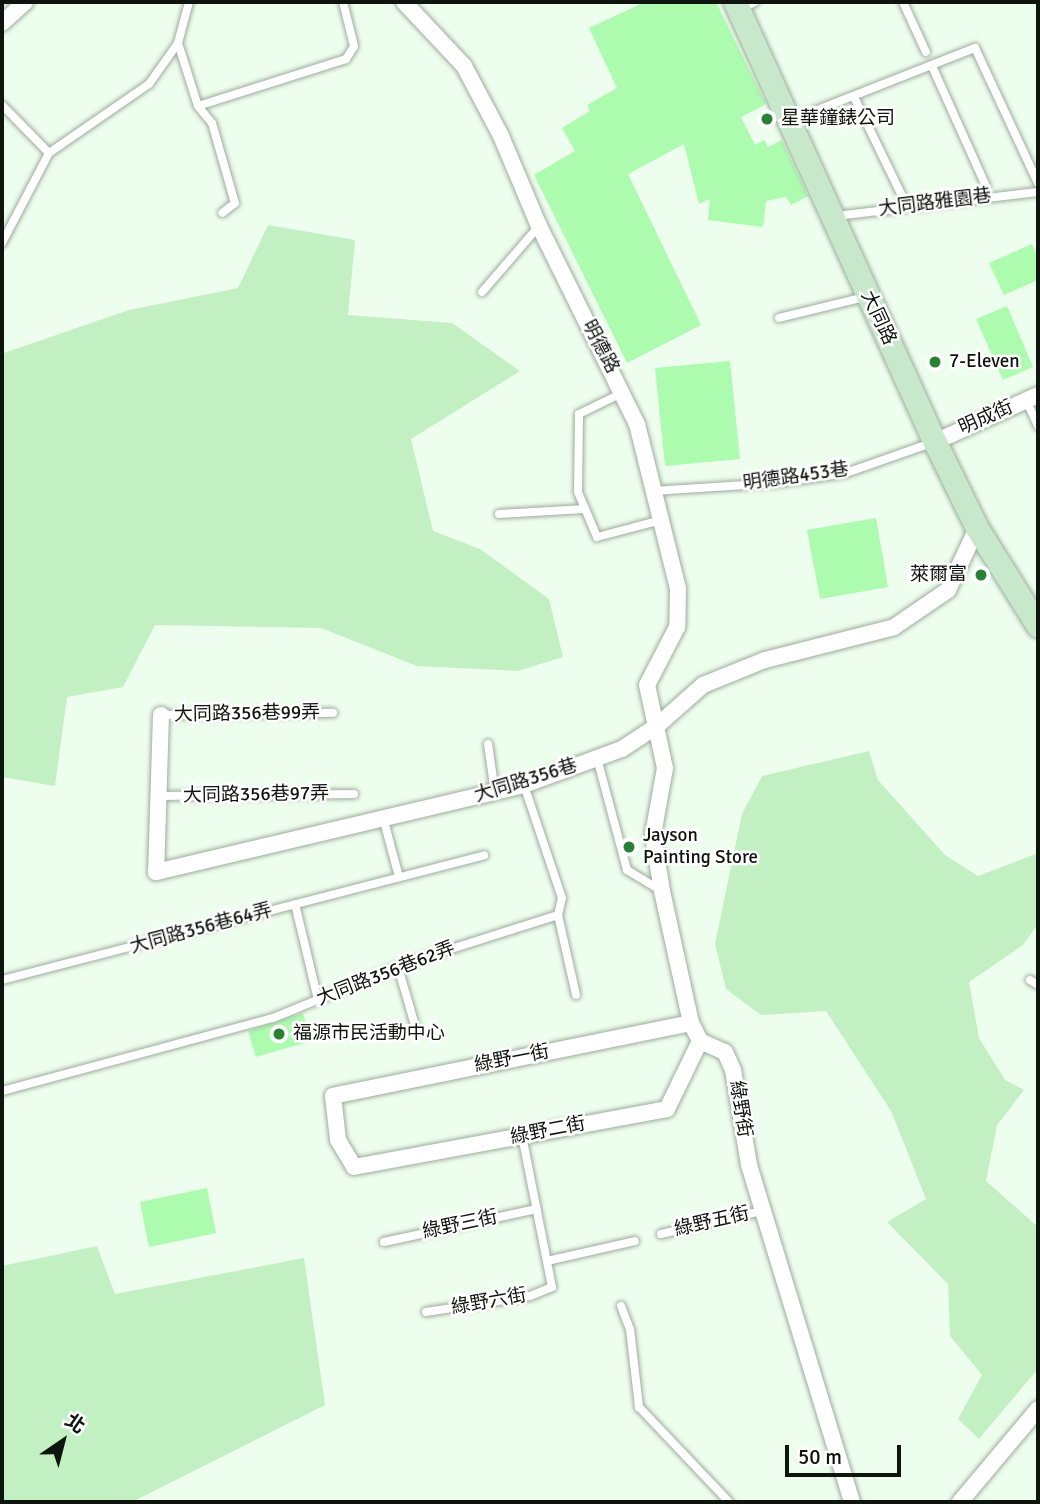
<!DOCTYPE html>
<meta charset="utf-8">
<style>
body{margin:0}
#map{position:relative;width:1040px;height:1504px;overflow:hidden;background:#eefeee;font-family:Signika,"Noto Sans TC",sans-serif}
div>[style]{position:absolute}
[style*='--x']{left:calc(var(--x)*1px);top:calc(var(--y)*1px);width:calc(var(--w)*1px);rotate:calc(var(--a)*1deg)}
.green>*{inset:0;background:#c2f0c2}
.building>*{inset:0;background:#acfbaf}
.roads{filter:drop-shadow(0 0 2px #9dac9d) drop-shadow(0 0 2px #9dac9d)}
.lane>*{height:8px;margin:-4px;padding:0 4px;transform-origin:4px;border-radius:4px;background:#fff}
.street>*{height:16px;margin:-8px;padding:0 8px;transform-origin:8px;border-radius:8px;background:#fff}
.secondary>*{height:23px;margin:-11.5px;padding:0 11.5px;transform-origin:11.5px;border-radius:11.5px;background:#c8e8cb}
.dots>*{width:19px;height:19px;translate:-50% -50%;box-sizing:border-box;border:4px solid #fff;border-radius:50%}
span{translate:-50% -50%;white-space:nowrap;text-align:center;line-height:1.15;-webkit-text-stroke:5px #fff;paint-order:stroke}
.poi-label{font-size:19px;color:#0e140e}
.left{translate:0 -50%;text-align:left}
.right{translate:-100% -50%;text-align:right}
.street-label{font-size:19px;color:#0e140e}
.frame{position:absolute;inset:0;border:4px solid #0e140e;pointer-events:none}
.north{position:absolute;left:28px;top:1406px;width:70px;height:70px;-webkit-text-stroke:5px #fff;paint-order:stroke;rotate:35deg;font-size:19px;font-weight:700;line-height:28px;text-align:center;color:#0e140e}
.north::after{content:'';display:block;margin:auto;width:24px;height:32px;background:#0e140e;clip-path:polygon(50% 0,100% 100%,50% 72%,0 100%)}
.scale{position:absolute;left:785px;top:1445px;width:116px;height:32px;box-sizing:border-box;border:4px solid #0e140e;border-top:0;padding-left:9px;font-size:21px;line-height:24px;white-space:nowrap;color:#0e140e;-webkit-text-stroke:5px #fff;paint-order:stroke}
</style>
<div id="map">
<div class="green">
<div style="clip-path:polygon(268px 225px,355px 240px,348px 315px,452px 323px,520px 371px,411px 439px,433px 531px,480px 549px,549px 599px,563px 657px,518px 671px,417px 666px,321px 628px,155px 625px,123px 687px,67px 697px,55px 786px,2px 777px,4px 353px,129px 310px,238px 288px)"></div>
<div style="clip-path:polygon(869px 751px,878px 780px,945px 855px,978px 876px,1038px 853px,1038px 924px,1023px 945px,969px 982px,979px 1038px,1005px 1080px,1024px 1090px,997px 1125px,986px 1181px,1038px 1227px,1038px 1369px,979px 1439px,958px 1419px,982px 1375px,950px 1336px,948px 1284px,887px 1222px,926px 1199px,891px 1111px,826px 1011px,761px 1015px,726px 989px,715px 944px,742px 814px,762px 776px)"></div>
<div style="clip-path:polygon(97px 1246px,115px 1294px,304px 1258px,325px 1405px,132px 1502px,2px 1502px,2px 1266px)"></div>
</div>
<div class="building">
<div style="clip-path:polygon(645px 2px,716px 2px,766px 104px,741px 117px,755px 145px,764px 140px,768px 147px,782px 140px,808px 196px,791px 205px,786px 197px,766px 201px,763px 227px,708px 220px,710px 199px,699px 204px,684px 144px,628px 174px,701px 325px,627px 363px,534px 175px,575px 151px,562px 128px,590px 111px,587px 105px,617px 88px,589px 28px)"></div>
<div style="clip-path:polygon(1032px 244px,1038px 258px,1038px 280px,1004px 295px,989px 263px)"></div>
<div style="clip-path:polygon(1007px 306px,1033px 367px,1003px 380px,976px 319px)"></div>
<div style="clip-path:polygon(730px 361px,740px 459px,665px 466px,655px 368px)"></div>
<div style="clip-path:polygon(876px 518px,888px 587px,820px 599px,807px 530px)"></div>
<div style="clip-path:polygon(303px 1013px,311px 1041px,256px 1057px,248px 1031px)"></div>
<div style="clip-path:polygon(207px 1188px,216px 1233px,149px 1247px,140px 1202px)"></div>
</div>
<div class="roads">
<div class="lane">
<div style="--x:903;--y:2;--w:55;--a:65.3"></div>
<div style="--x:739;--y:10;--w:18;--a:-27"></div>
<div style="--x:178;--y:43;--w:66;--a:72.4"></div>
<div style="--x:198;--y:106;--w:22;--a:51"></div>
<div style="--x:212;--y:123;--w:83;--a:74"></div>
<div style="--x:235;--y:203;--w:16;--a:142"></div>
<div style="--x:932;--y:66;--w:132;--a:65.8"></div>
<div style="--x:854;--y:97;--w:112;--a:64.1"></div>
<div style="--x:2;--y:105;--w:67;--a:45.6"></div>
<div style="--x:49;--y:153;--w:102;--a:117.6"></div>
<div style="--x:198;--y:106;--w:155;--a:-17.6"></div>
<div style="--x:346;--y:59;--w:15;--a:-58"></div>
<div style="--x:354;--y:46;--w:45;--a:-104"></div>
<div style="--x:792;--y:120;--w:197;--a:-21.5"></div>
<div style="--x:975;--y:48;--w:149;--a:65"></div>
<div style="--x:49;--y:153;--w:121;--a:-34.6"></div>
<div style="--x:149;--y:84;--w:50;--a:-54.7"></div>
<div style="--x:178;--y:43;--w:42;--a:-75"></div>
<div style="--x:836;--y:216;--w:203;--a:-6.8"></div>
<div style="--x:482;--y:292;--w:87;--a:-49.2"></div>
<div style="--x:779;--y:318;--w:89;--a:-13.7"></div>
<div style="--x:624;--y:392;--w:50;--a:153.9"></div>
<div style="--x:579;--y:414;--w:78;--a:90.7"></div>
<div style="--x:578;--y:492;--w:49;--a:67.1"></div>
<div style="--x:597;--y:537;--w:66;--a:-14.9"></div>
<div style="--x:1026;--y:400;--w:29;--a:65"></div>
<div style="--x:653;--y:491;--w:123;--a:-3.7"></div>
<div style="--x:776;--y:483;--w:71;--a:-8.1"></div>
<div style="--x:846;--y:473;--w:93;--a:-19.4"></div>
<div style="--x:499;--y:514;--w:86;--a:-3.3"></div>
<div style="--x:161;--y:715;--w:172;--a:-0.7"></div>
<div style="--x:488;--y:744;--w:49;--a:81.7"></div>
<div style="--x:597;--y:758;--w:116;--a:75"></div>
<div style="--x:627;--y:870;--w:39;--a:31"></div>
<div style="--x:159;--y:796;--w:195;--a:-0.6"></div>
<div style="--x:384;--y:821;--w:58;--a:75"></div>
<div style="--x:295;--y:904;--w:99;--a:76.5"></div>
<div style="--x:558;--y:915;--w:82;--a:77.3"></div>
<div style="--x:398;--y:967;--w:60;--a:73.7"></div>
<div style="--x:2;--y:980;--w:498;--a:-14.5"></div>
<div style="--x:1030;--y:980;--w:9;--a:32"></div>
<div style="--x:2;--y:1091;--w:281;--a:-15.1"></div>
<div style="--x:273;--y:1018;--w:148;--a:-22.2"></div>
<div style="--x:410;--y:962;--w:155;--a:-17.6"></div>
<div style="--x:558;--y:915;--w:17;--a:-77"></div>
<div style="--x:562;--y:898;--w:119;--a:-108.6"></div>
<div style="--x:661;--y:1234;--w:104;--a:-12.8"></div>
<div style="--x:384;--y:1242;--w:156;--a:-12.2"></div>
<div style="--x:547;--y:1261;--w:90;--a:-12.8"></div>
<div style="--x:621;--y:1306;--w:25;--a:69"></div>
<div style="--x:630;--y:1329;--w:79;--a:83.4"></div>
<div style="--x:639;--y:1407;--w:131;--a:46.5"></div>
<div style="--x:426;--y:1312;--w:105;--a:-8.7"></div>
<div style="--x:530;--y:1296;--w:24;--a:-22"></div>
<div style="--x:552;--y:1287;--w:154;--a:-101.2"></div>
</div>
<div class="street">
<div style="--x:404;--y:2;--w:88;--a:46.8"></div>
<div style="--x:464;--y:66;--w:79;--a:62.1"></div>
<div style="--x:501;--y:136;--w:98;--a:67.1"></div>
<div style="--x:539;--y:226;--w:221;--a:63.7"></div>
<div style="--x:637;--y:424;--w:169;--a:76"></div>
<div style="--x:678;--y:588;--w:39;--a:91"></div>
<div style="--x:677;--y:627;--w:65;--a:117.3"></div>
<div style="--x:647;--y:685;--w:85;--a:77.8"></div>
<div style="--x:665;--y:768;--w:68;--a:100.2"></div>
<div style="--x:653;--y:835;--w:57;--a:80.9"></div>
<div style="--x:662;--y:891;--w:135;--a:77.6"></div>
<div style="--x:691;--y:1023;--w:20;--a:63"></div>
<div style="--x:700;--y:1041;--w:27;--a:24"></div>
<div style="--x:725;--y:1052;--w:20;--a:66"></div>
<div style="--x:733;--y:1070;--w:96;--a:80.4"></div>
<div style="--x:749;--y:1165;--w:352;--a:73"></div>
<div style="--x:2;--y:23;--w:31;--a:-42"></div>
<div style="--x:935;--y:442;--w:113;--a:-24.5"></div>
<div style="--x:161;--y:715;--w:157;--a:91.8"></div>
<div style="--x:156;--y:872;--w:378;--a:-13.3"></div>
<div style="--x:524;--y:785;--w:104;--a:-20.2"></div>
<div style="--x:622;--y:749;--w:43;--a:-33.7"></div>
<div style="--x:658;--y:725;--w:60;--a:-41.6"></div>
<div style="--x:703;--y:685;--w:67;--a:-22"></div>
<div style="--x:765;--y:660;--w:133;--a:-14.3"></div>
<div style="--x:894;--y:627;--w:65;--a:-34.4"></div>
<div style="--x:948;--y:590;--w:68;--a:-64.9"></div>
<div style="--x:691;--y:1023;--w:365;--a:168.5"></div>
<div style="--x:333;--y:1096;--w:44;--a:83.5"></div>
<div style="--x:338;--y:1140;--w:31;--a:59"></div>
<div style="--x:354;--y:1167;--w:318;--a:-10.5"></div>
<div style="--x:667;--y:1109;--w:76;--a:-64.1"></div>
<div style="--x:960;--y:1502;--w:121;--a:-50"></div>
</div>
<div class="secondary">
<div style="--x:735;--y:2;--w:483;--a:65.6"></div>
<div style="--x:935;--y:442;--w:96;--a:64"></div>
<div style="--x:977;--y:528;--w:115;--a:58.1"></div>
</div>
</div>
<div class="dots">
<div style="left:767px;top:119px;background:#278233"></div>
<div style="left:935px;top:362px;background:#278233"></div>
<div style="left:981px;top:575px;background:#278233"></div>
<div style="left:629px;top:847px;background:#278233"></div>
<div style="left:279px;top:1034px;background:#278233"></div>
</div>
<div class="poi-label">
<span class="left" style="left:781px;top:119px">星華鐘錶公司</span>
<span class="left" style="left:949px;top:362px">7-Eleven</span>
<span class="right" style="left:967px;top:575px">萊爾富</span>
<span class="left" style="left:643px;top:847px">Jayson<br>Painting Store</span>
<span class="left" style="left:293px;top:1034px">福源市民活動中心</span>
</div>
<div class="street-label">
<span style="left:935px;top:203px;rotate:-7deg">大同路雅園巷</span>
<span style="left:878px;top:318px;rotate:65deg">大同路</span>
<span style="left:600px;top:347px;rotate:62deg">明德路</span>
<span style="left:986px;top:418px;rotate:-24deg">明成街</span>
<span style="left:796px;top:477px;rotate:-8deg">明德路453巷</span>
<span style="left:247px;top:714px;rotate:-1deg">大同路356巷99弄</span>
<span style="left:526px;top:781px;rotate:-17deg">大同路356巷</span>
<span style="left:256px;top:795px;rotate:-1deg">大同路356巷97弄</span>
<span style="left:201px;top:929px;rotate:-15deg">大同路356巷64弄</span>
<span style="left:386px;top:974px;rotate:-21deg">大同路356巷62弄</span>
<span style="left:512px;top:1059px;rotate:-11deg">綠野一街</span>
<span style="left:740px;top:1109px;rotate:81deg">綠野街</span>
<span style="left:548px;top:1131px;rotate:-11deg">綠野二街</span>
<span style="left:712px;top:1222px;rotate:-13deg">綠野五街</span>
<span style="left:460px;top:1225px;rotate:-12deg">綠野三街</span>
<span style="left:489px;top:1302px;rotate:-10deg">綠野六街</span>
</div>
<div class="frame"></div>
<div class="north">北</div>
<div class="scale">50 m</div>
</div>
